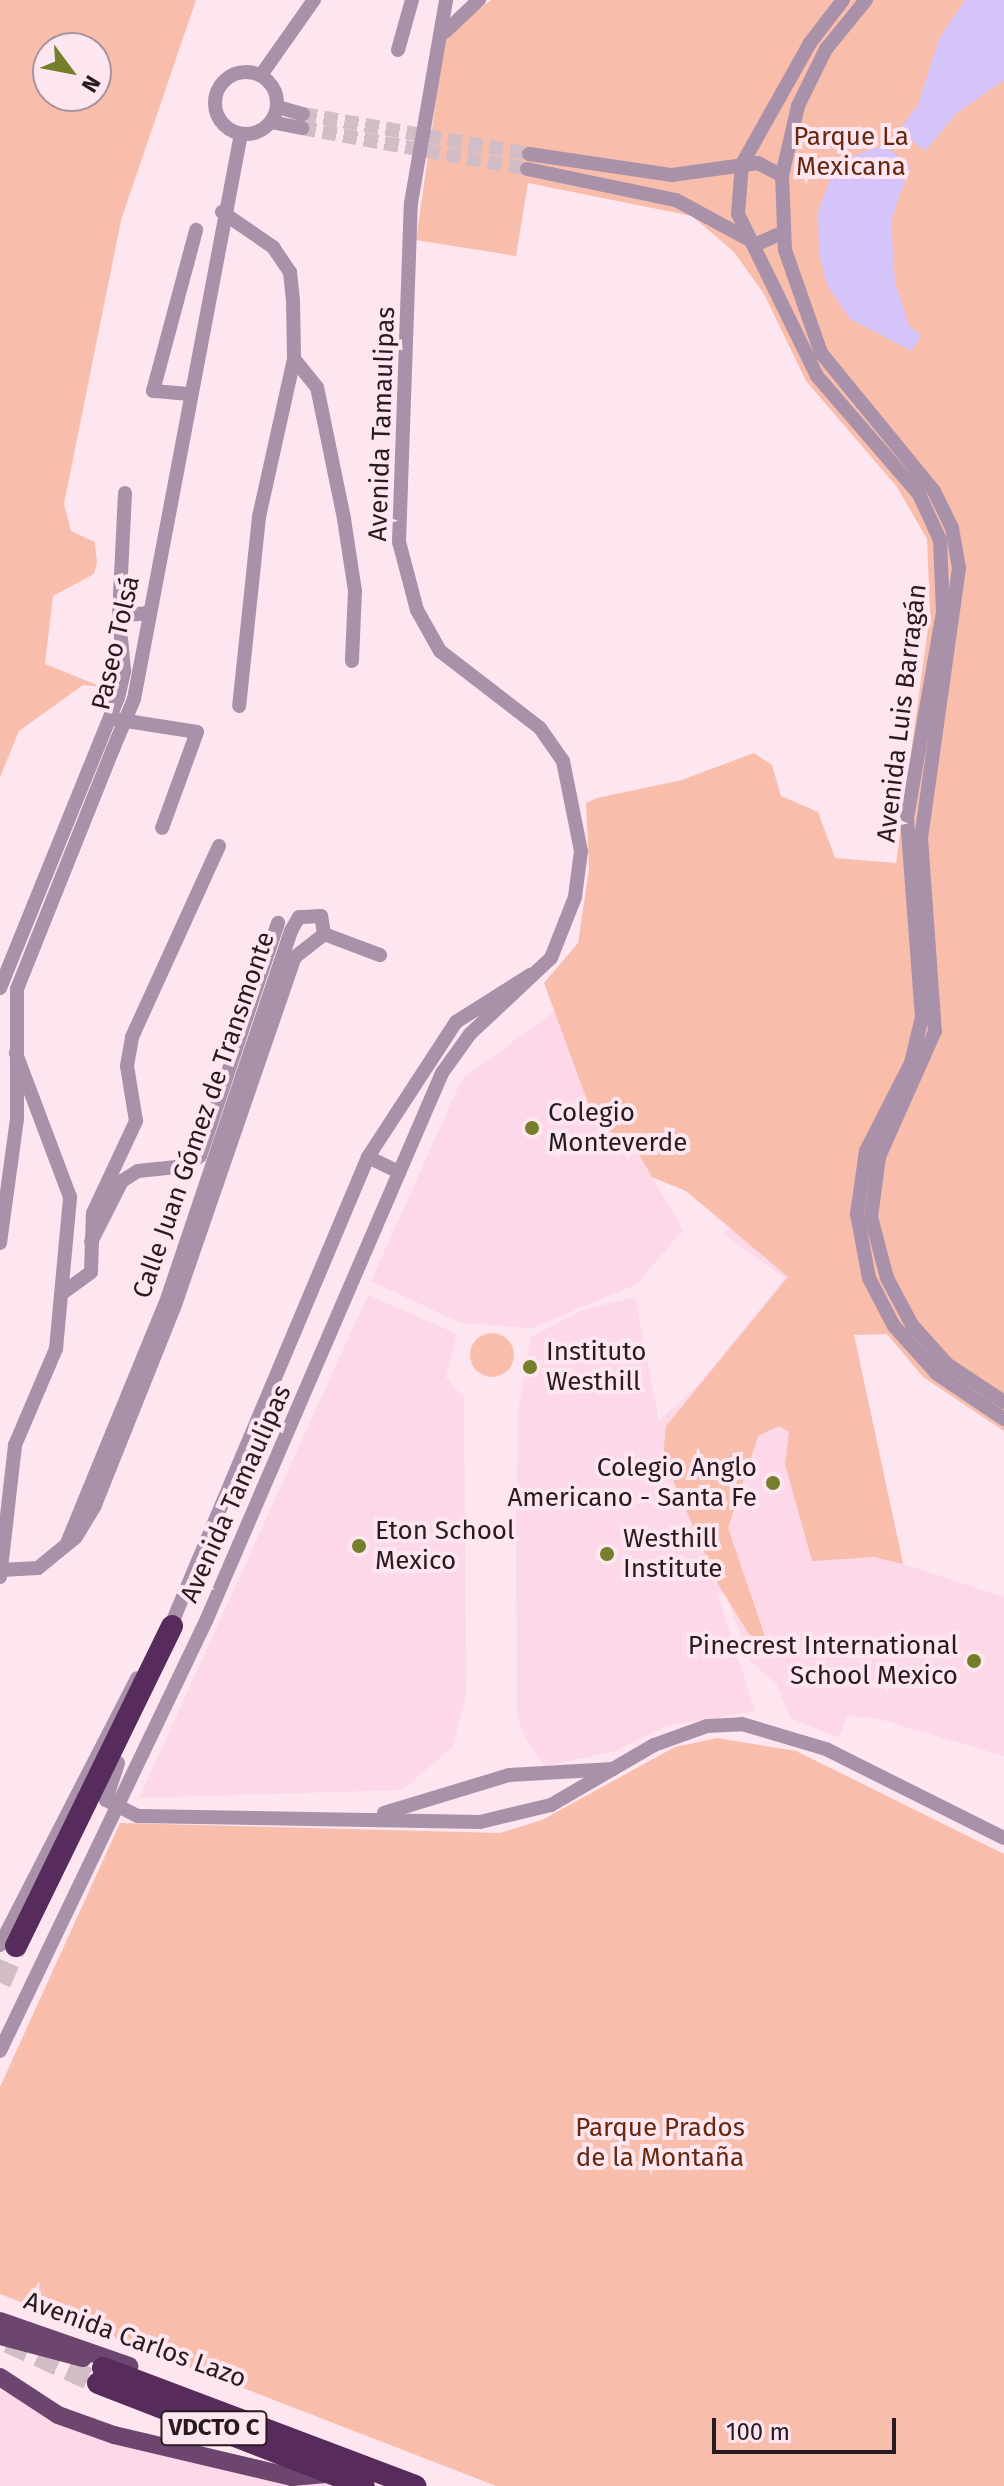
<!DOCTYPE html>
<meta charset="utf-8">
<style>
body{margin:0}
#map{position:relative;width:1004px;height:2486px;overflow:hidden;background:#fde6f0;font-family:"Fira Sans",sans-serif}
div>[style]{position:absolute}
[style*='--x']{left:calc(var(--x)*1px);top:calc(var(--y)*1px);width:calc(var(--w)*1px);rotate:calc(var(--a)*1deg)}
.built>*{inset:0;background:#fcd8e8}
.green>*{inset:0;background:#f8beab}
.round{border-radius:50%}
.water>*{inset:0;background:#d4c4f9}
.minor-tunnel>*{height:14px;margin-top:-7px;transform-origin:0;background:repeating-linear-gradient(90deg,#d2bdc6 0 14px,transparent 0 21px)}
.highway-tunnel>*{height:22px;margin-top:-11px;transform-origin:0;background:repeating-linear-gradient(90deg,#d2bdc6 0 22px,transparent 0 33px)}
.minor>*{height:14px;margin:-7px;padding:0 7px;transform-origin:7px;border-radius:7px;background:#a891a9}
.minor>.ring{margin:-7px;padding:0;box-sizing:content-box;background:none;border:14px solid #a891a9;border-radius:50%}
.major>*{height:18px;margin:-9px;padding:0 9px;transform-origin:9px;border-radius:9px;background:#6d4670}
.highway>*{height:22px;margin:-11px;padding:0 11px;transform-origin:11px;border-radius:11px;background:#572b5b}
.minor-bridge>*{height:14px;margin:-7px;padding:0 7px;transform-origin:7px;border-radius:7px;background:#a891a9}
.dots>*{width:22px;height:22px;translate:-50% -50%;box-sizing:border-box;border:4px solid #fde6f0;border-radius:50%}
span{translate:-50% -50%;white-space:nowrap;text-align:center;line-height:1.15;-webkit-text-stroke:8px #fde6f0;paint-order:stroke}
.shield-label span{padding:2px 6px;background:#fde6f0;border:2px solid;border-radius:6px;-webkit-text-stroke-width:0}
.shield-label{font-size:24px;color:#271a20;font-weight:700}
.park-label{font-size:26px;color:#68280f}
.street-label{font-size:26px;color:#271a20}
.poi-label{font-size:26px;color:#271a20}
.left{translate:0 -50%;text-align:left}
.right{translate:-100% -50%;text-align:right}
.north{position:absolute;left:32px;top:32px;width:80px;height:80px;box-sizing:border-box;background:#fde6f0;border:2px solid #a7949d;border-radius:50%;rotate:122deg;font-size:22px;font-weight:700;line-height:32px;text-align:center;color:#271a20}
.north::after{content:'';display:block;margin:auto;width:28px;height:36px;background:#757f2b;clip-path:polygon(50% 0,100% 100%,50% 72%,0 100%)}
.scale{position:absolute;left:712px;top:2418px;width:184px;height:36px;box-sizing:border-box;border:4px solid #271a20;border-top:0;padding-left:10px;font-size:24px;line-height:28px;white-space:nowrap;color:#271a20;-webkit-text-stroke:6px #fde6f0;paint-order:stroke}
</style>
<div id="map">
<div class="built">
<div style="clip-path:polygon(556px 1010px,683px 1230px,637px 1284px,532px 1328px,461px 1323px,371px 1281px,462px 1079px)"></div>
<div style="clip-path:polygon(752px 1219px,837px 1252px,903px 1564px,1004px 1597px,1004px 1756px,879px 1719px,847px 1716px,839px 1738px,790px 1718px,776px 1683px,751px 1662px,726px 1596px,717px 1592px,755px 1711px,666px 1726px,616px 1751px,545px 1766px,528px 1744px,517px 1716px,516px 1517px,518px 1411px,531px 1337px,580px 1311px,635px 1297px,659px 1421px,699px 1384px,785px 1278px,722px 1233px)"></div>
<div style="clip-path:polygon(368px 1295px,457px 1334px,446px 1377px,464px 1398px,466px 1695px,453px 1747px,402px 1790px,139px 1798px)"></div>
<div style="clip-path:polygon(0 2390px,40px 2407px,345px 2486px,0 2486px)"></div>
</div>
<div class="green">
<div style="clip-path:polygon(evenodd,0 0,196px 0,121px 220px,64px 504px,71px 531px,95px 542px,97px 563px,94px 574px,53px 596px,45px 664px,102px 687px,83px 685px,19px 731px,0 777px,0 0,96px 48px,96px 96px,48px 96px,48px 48px,96px 48px)"></div>
<div style="clip-path:polygon(491px 0,1004px 0,1004px 1431px,923px 1377px,887px 1334px,854px 1335px,903px 1564px,874px 1557px,812px 1561px,785px 1464px,789px 1432px,779px 1426px,758px 1436px,728px 1528px,769px 1648px,749px 1634px,718px 1584px,663px 1457px,666px 1426px,788px 1277px,686px 1191px,652px 1177px,634px 1146px,595px 1122px,544px 983px,578px 943px,589px 869px,586px 803px,597px 798px,682px 780px,754px 753px,772px 765px,781px 796px,818px 812px,835px 858px,896px 863px,930px 613px,927px 539px,897px 487px,806px 381px,764px 294px,734px 252px,692px 216px,528px 183px,516px 256px,416px 240px,445px 37px)"></div>
<div class="round" style="left:470px;top:1333px;width:44px;height:44px"></div>
<div style="clip-path:polygon(717px 1738px,796px 1751px,1004px 1854px,1004px 2486px,496px 2486px,0 2294px,0 2087px,120px 1823px,500px 1833px,542px 1820px,675px 1747px)"></div>
</div>
<div class="water">
<div style="clip-path:polygon(965px 0,1004px 0,1004px 80px,957px 113px,925px 151px,899px 130px,918px 105px,939px 39px)"></div>
<div style="clip-path:polygon(884px 145px,910px 165px,891px 221px,895px 282px,909px 326px,921px 335px,912px 351px,850px 319px,827px 285px,819px 253px,818px 212px,830px 179px,848px 158px)"></div>
</div>
<div class="minor-tunnel">
<div style="--x:303;--y:114;--w:230;--a:10"></div>
<div style="--x:302;--y:128;--w:229;--a:10.3"></div>
</div>
<div class="highway-tunnel">
<div style="--x:0;--y:1983;--w:40;--a:-66.6"></div>
<div style="--x:8;--y:2342;--w:99;--a:24.5"></div>
</div>
<div class="minor">
<div style="--x:843;--y:0;--w:54;--a:127.5"></div>
<div style="--x:810;--y:43;--w:139;--a:119.3"></div>
<div style="--x:742;--y:164;--w:50;--a:94.6"></div>
<div style="--x:738;--y:214;--w:180;--a:64"></div>
<div style="--x:817;--y:376;--w:156;--a:49.2"></div>
<div style="--x:919;--y:494;--w:51;--a:65.5"></div>
<div style="--x:940;--y:540;--w:72;--a:87.6"></div>
<div style="--x:943;--y:612;--w:209;--a:99.9"></div>
<div style="--x:907;--y:818;--w:200;--a:85.7"></div>
<div style="--x:922;--y:1017;--w:47;--a:103.4"></div>
<div style="--x:911;--y:1063;--w:99;--a:117.1"></div>
<div style="--x:866;--y:1151;--w:64;--a:98.1"></div>
<div style="--x:857;--y:1214;--w:65;--a:79.4"></div>
<div style="--x:869;--y:1278;--w:54;--a:62.5"></div>
<div style="--x:894;--y:1326;--w:64;--a:48.1"></div>
<div style="--x:937;--y:1374;--w:81;--a:33.9"></div>
<div style="--x:866;--y:0;--w:63;--a:129.2"></div>
<div style="--x:826;--y:49;--w:64;--a:116.2"></div>
<div style="--x:798;--y:106;--w:72;--a:102.9"></div>
<div style="--x:782;--y:176;--w:74;--a:87.7"></div>
<div style="--x:785;--y:250;--w:109;--a:70.7"></div>
<div style="--x:821;--y:353;--w:178;--a:50.7"></div>
<div style="--x:934;--y:491;--w:41;--a:64.1"></div>
<div style="--x:952;--y:528;--w:41;--a:80.1"></div>
<div style="--x:959;--y:568;--w:273;--a:98"></div>
<div style="--x:921;--y:838;--w:194;--a:85.9"></div>
<div style="--x:935;--y:1031;--w:138;--a:114"></div>
<div style="--x:879;--y:1157;--w:61;--a:97.6"></div>
<div style="--x:871;--y:1217;--w:63;--a:75.3"></div>
<div style="--x:887;--y:1278;--w:53;--a:62"></div>
<div style="--x:912;--y:1325;--w:52;--a:48.1"></div>
<div style="--x:947;--y:1364;--w:69;--a:33.7"></div>
<div style="--x:445;--y:32;--w:47;--a:-43.3"></div>
<div style="--x:398;--y:50;--w:52;--a:-74.4"></div>
<div class="ring" style="left:215px;top:72px;width:48px;height:48px"></div>
<div style="--x:261;--y:75;--w:92;--a:-54.8"></div>
<div style="--x:278;--y:107;--w:26;--a:16"></div>
<div style="--x:271;--y:122;--w:32;--a:11"></div>
<div style="--x:529;--y:154;--w:145;--a:8.4"></div>
<div style="--x:672;--y:175;--w:87;--a:-7.9"></div>
<div style="--x:758;--y:163;--w:27;--a:28"></div>
<div style="--x:527;--y:169;--w:152;--a:11.8"></div>
<div style="--x:676;--y:200;--w:92;--a:28.5"></div>
<div style="--x:757;--y:244;--w:27;--a:-24"></div>
<div style="--x:222;--y:212;--w:62;--a:34.5"></div>
<div style="--x:273;--y:247;--w:30;--a:56"></div>
<div style="--x:290;--y:272;--w:28;--a:84"></div>
<div style="--x:293;--y:300;--w:59;--a:89"></div>
<div style="--x:294;--y:359;--w:162;--a:102.5"></div>
<div style="--x:259;--y:517;--w:190;--a:96"></div>
<div style="--x:294;--y:359;--w:36;--a:51"></div>
<div style="--x:317;--y:387;--w:135;--a:78.4"></div>
<div style="--x:344;--y:519;--w:73;--a:81.3"></div>
<div style="--x:355;--y:591;--w:70;--a:92.5"></div>
<div style="--x:189;--y:394;--w:36;--a:-175"></div>
<div style="--x:153;--y:391;--w:167;--a:-75"></div>
<div style="--x:125;--y:493;--w:123;--a:92.8"></div>
<div style="--x:119;--y:616;--w:31;--a:-6"></div>
<div style="--x:134;--y:699;--w:575;--a:-79.28"></div>
<div style="--x:114;--y:719;--w:84;--a:8.9"></div>
<div style="--x:197;--y:732;--w:102;--a:110"></div>
<div style="--x:324;--y:934;--w:60;--a:20.6"></div>
<div style="--x:0;--y:988;--w:313;--a:-67.9"></div>
<div style="--x:118;--y:698;--w:28;--a:-77"></div>
<div style="--x:124;--y:671;--w:55;--a:-95.2"></div>
<div style="--x:368;--y:1157;--w:32;--a:26"></div>
<div style="--x:91;--y:1242;--w:68;--a:-63.1"></div>
<div style="--x:122;--y:1181;--w:19;--a:-32"></div>
<div style="--x:138;--y:1171;--w:48;--a:-5.9"></div>
<div style="--x:186;--y:1166;--w:17;--a:-36"></div>
<div style="--x:200;--y:1156;--w:246;--a:-71.5"></div>
<div style="--x:0;--y:1243;--w:125;--a:-82.2"></div>
<div style="--x:17;--y:1119;--w:130;--a:-90"></div>
<div style="--x:17;--y:989;--w:258;--a:-68.2"></div>
<div style="--x:61;--y:1294;--w:37;--a:-36"></div>
<div style="--x:91;--y:1272;--w:59;--a:-88.1"></div>
<div style="--x:93;--y:1213;--w:102;--a:-64.9"></div>
<div style="--x:136;--y:1121;--w:56;--a:-99.3"></div>
<div style="--x:127;--y:1066;--w:29;--a:-80"></div>
<div style="--x:132;--y:1037;--w:210;--a:-65.5"></div>
<div style="--x:1;--y:1570;--w:37;--a:-3"></div>
<div style="--x:38;--y:1568;--w:49;--a:-39.2"></div>
<div style="--x:76;--y:1537;--w:37;--a:-59"></div>
<div style="--x:95;--y:1505;--w:215;--a:-68.2"></div>
<div style="--x:175;--y:1305;--w:368;--a:-71"></div>
<div style="--x:295;--y:957;--w:37;--a:-38"></div>
<div style="--x:324;--y:934;--w:18;--a:-99"></div>
<div style="--x:321;--y:916;--w:22;--a:177"></div>
<div style="--x:299;--y:917;--w:16;--a:120"></div>
<div style="--x:291;--y:931;--w:386;--a:108.6"></div>
<div style="--x:168;--y:1297;--w:266;--a:112.3"></div>
<div style="--x:0;--y:1577;--w:133;--a:-83.5"></div>
<div style="--x:15;--y:1445;--w:104;--a:-66.9"></div>
<div style="--x:56;--y:1349;--w:153;--a:-84.7"></div>
<div style="--x:70;--y:1197;--w:154;--a:-110.6"></div>
<div style="--x:169;--y:1630;--w:513;--a:-67.18"></div>
<div style="--x:368;--y:1157;--w:161;--a:-56.9"></div>
<div style="--x:456;--y:1022;--w:88;--a:-32.4"></div>
<div style="--x:118;--y:1763;--w:39;--a:108"></div>
<div style="--x:106;--y:1800;--w:36;--a:27"></div>
<div style="--x:138;--y:1816;--w:342;--a:1"></div>
<div style="--x:480;--y:1822;--w:73;--a:-13.5"></div>
<div style="--x:551;--y:1805;--w:119;--a:-30.2"></div>
<div style="--x:654;--y:1745;--w:56;--a:-19.7"></div>
<div style="--x:707;--y:1726;--w:35;--a:-3"></div>
<div style="--x:742;--y:1724;--w:88;--a:16.6"></div>
<div style="--x:826;--y:1749;--w:199;--a:26.6"></div>
<div style="--x:384;--y:1813;--w:131;--a:-16.9"></div>
<div style="--x:509;--y:1775;--w:104;--a:-3.3"></div>
<div style="--x:0;--y:1945;--w:300;--a:-62.8"></div>
<div style="--x:0;--y:2051;--w:477;--a:-64.4"></div>
<div style="--x:206;--y:1621;--w:597;--a:-66.7"></div>
<div style="--x:442;--y:1073;--w:48;--a:-54.3"></div>
<div style="--x:470;--y:1034;--w:111;--a:-43.2"></div>
<div style="--x:551;--y:958;--w:66;--a:-68.5"></div>
<div style="--x:575;--y:897;--w:46;--a:-82.6"></div>
<div style="--x:581;--y:851;--w:92;--a:-101.3"></div>
<div style="--x:563;--y:761;--w:40;--a:-124.9"></div>
<div style="--x:540;--y:728;--w:126;--a:-142.4"></div>
<div style="--x:440;--y:651;--w:47;--a:-119.3"></div>
<div style="--x:417;--y:610;--w:70;--a:-104.8"></div>
<div style="--x:399;--y:542;--w:339;--a:-88"></div>
<div style="--x:411;--y:203;--w:206;--a:-80.2"></div>
</div>
<div class="major">
<div style="--x:0;--y:2321;--w:137;--a:19.2"></div>
<div style="--x:0;--y:2336;--w:86;--a:14.8"></div>
<div style="--x:0;--y:2377;--w:69;--a:33.2"></div>
<div style="--x:58;--y:2415;--w:59;--a:19.7"></div>
<div style="--x:114;--y:2435;--w:183;--a:13.3"></div>
<div style="--x:292;--y:2477;--w:37;--a:-5"></div>
</div>
<div class="highway">
<div style="--x:16;--y:1946;--w:356;--a:-64"></div>
<div style="--x:103;--y:2368;--w:334;--a:20.7"></div>
<div style="--x:98;--y:2383;--w:285;--a:21.2"></div>
</div>
<div class="minor-bridge">
<div style="--x:113;--y:749;--w:54;--a:-67.2"></div>
</div>
<div class="dots">
<div style="left:532px;top:1128px;background:#757f2b"></div>
<div style="left:530px;top:1367px;background:#757f2b"></div>
<div style="left:773px;top:1483px;background:#757f2b"></div>
<div style="left:359px;top:1546px;background:#757f2b"></div>
<div style="left:607px;top:1554px;background:#757f2b"></div>
<div style="left:974px;top:1661px;background:#757f2b"></div>
</div>
<div class="shield-label">
<span style="left:214px;top:2428px">VDCTO C</span>
</div>
<div class="park-label">
<span style="left:851px;top:152px">Parque La<br>Mexicana</span>
<span style="left:660px;top:2143px">Parque Prados<br>de la Montaña</span>
</div>
<div class="street-label">
<span style="left:382px;top:424px;rotate:-88deg">Avenida Tamaulipas</span>
<span style="left:116px;top:643px;rotate:-77deg">Paseo Tolsá</span>
<span style="left:902px;top:713px;rotate:-83deg">Avenida Luis Barragán</span>
<span style="left:204px;top:1115px;rotate:-71deg">Calle Juan Gómez de Transmonte</span>
<span style="left:236px;top:1494px;rotate:-66deg">Avenida Tamaulipas</span>
<span style="left:135px;top:2340px;rotate:20deg">Avenida Carlos Lazo</span>
</div>
<div class="poi-label">
<span class="left" style="left:548px;top:1128px">Colegio<br>Monteverde</span>
<span class="left" style="left:546px;top:1367px">Instituto<br>Westhill</span>
<span class="right" style="left:757px;top:1483px">Colegio Anglo<br>Americano - Santa Fe</span>
<span class="left" style="left:375px;top:1546px">Eton School<br>Mexico</span>
<span class="left" style="left:623px;top:1554px">Westhill<br>Institute</span>
<span class="right" style="left:958px;top:1661px">Pinecrest International<br>School Mexico</span>
</div>
<div class="north">N</div>
<div class="scale">100 m</div>
</div>
